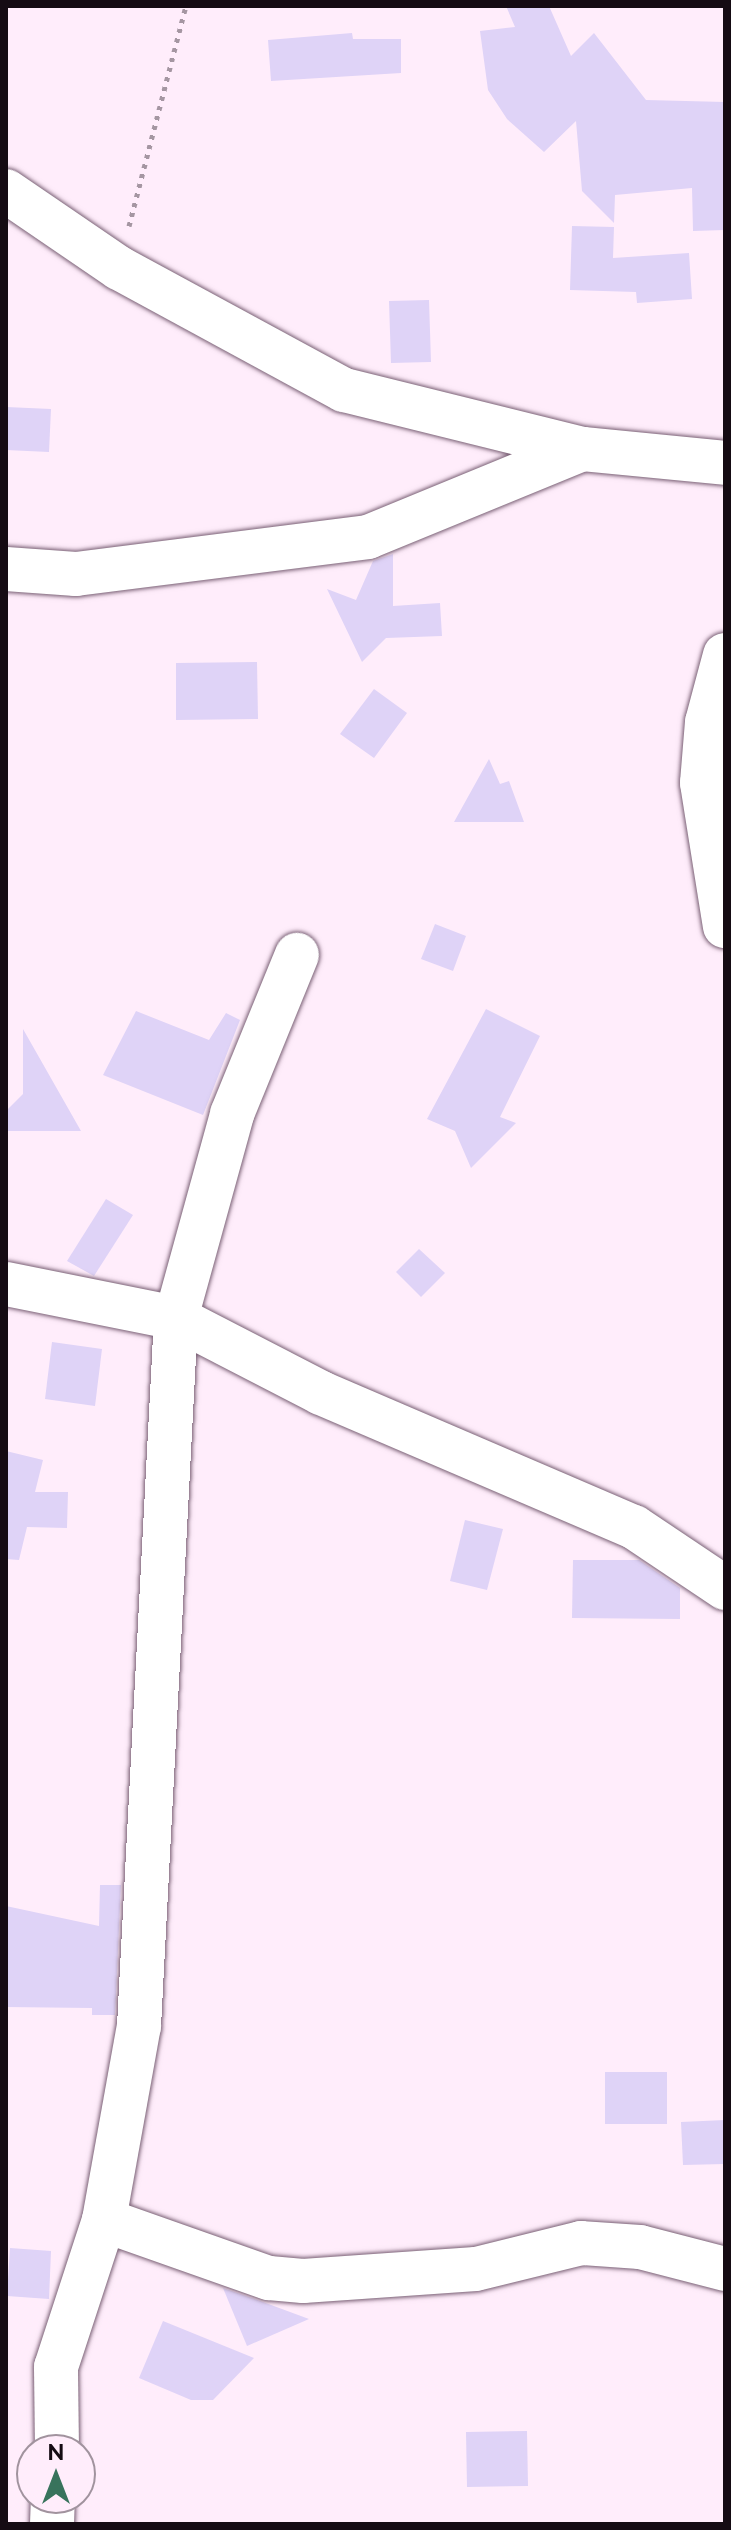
<!DOCTYPE html>
<style>
body{margin:0}
#map{position:relative;width:731px;height:2530px;overflow:hidden;background:#ffedfb;font-family:Raleway,sans-serif}
div>[style]{position:absolute}
[style*='--x']{left:calc(var(--x)*1px);top:calc(var(--y)*1px);width:calc(var(--w)*1px);rotate:calc(var(--a)*1deg)}
.building>*{inset:0;background:#dfd3f7}
.path>*{height:5px;margin-top:-2.5px;transform-origin:0;background:repeating-linear-gradient(90deg,#a596a2 0 4px,transparent 0 10px)}
.roads{filter:drop-shadow(0 0 2px #7a6075) drop-shadow(0 0 2px #7a6075)}
.minor>*{height:44px;margin:-22px;padding:0 22px;transform-origin:22px;border-radius:22px;background:#fff}
span{translate:-50% -50%;white-space:nowrap;text-align:center;line-height:1.15;-webkit-text-stroke:6px #ffedfb;paint-order:stroke}
.frame{position:absolute;inset:0;border:8px solid #150b13;pointer-events:none}
.north{position:absolute;left:16px;top:2434px;width:80px;height:80px;box-sizing:border-box;background:#ffedfb;border:2px solid #a1939e;border-radius:50%;rotate:0deg;font-size:22px;font-weight:700;line-height:32px;text-align:center;color:#150b13}
.north::after{content:'';display:block;margin:auto;width:28px;height:36px;background:#38735c;clip-path:polygon(50% 0,100% 100%,50% 72%,0 100%)}
</style>
<div id="map">
<div class="building">
<div style="clip-path:polygon(506px 6px,549px 6px,571px 56px,594px 33px,646px 100px,725px 102px,725px 230px,693px 231px,692px 188px,615px 195px,614px 223px,582px 191px,576px 121px,544px 152px,507px 119px,488px 90px,480px 31px,515px 27px)"></div>
<div style="clip-path:polygon(352px 33px,353px 39px,401px 39px,401px 73px,271px 81px,268px 40px)"></div>
<div style="clip-path:polygon(572px 226px,614px 227px,613px 258px,689px 253px,692px 299px,637px 303px,636px 292px,570px 290px)"></div>
<div style="clip-path:polygon(429px 300px,431px 362px,391px 363px,389px 301px)"></div>
<div style="clip-path:polygon(6px 407px,51px 409px,49px 452px,6px 450px)"></div>
<div style="clip-path:polygon(393px 554px,393px 606px,440px 603px,442px 636px,386px 638px,362px 662px,327px 589px,356px 600px,373px 561px)"></div>
<div style="clip-path:polygon(257px 662px,258px 719px,176px 720px,176px 663px)"></div>
<div style="clip-path:polygon(374px 689px,407px 713px,374px 758px,340px 734px)"></div>
<div style="clip-path:polygon(489px 759px,500px 784px,509px 781px,524px 822px,454px 822px)"></div>
<div style="clip-path:polygon(435px 924px,466px 936px,453px 971px,421px 959px)"></div>
<div style="clip-path:polygon(486px 1009px,540px 1036px,500px 1117px,516px 1123px,471px 1168px,455px 1131px,427px 1119px)"></div>
<div style="clip-path:polygon(136px 1011px,209px 1040px,226px 1013px,240px 1020px,203px 1115px,103px 1075px)"></div>
<div style="clip-path:polygon(23px 1029px,81px 1131px,6px 1131px,6px 1111px,23px 1094px)"></div>
<div style="clip-path:polygon(106px 1199px,133px 1215px,94px 1276px,67px 1261px)"></div>
<div style="clip-path:polygon(419px 1249px,445px 1273px,421px 1297px,396px 1272px)"></div>
<div style="clip-path:polygon(52px 1342px,102px 1349px,95px 1406px,45px 1399px)"></div>
<div style="clip-path:polygon(6px 1451px,43px 1460px,35px 1492px,68px 1492px,67px 1528px,27px 1527px,19px 1560px,6px 1559px)"></div>
<div style="clip-path:polygon(465px 1520px,503px 1529px,487px 1590px,450px 1581px)"></div>
<div style="clip-path:polygon(573px 1560px,639px 1560px,680px 1588px,680px 1619px,572px 1618px)"></div>
<div style="clip-path:polygon(100px 1885px,121px 1885px,115px 2015px,92px 2015px,92px 2008px,6px 2007px,6px 1906px,99px 1926px)"></div>
<div style="clip-path:polygon(605px 2072px,667px 2072px,667px 2124px,605px 2124px)"></div>
<div style="clip-path:polygon(725px 2120px,725px 2164px,683px 2165px,681px 2122px)"></div>
<div style="clip-path:polygon(10px 2248px,51px 2251px,49px 2299px,7px 2296px)"></div>
<div style="clip-path:polygon(223px 2288px,263px 2302px,309px 2319px,247px 2346px)"></div>
<div style="clip-path:polygon(163px 2321px,254px 2358px,213px 2400px,191px 2400px,139px 2378px)"></div>
<div style="clip-path:polygon(527px 2431px,528px 2486px,467px 2487px,466px 2432px)"></div>
</div>
<div class="path">
<div style="--x:129;--y:226;--w:227;--a:-75.5"></div>
</div>
<div class="roads">
<div class="minor">
<div style="--x:6;--y:191;--w:137;--a:34.3"></div>
<div style="--x:119;--y:268;--w:256;--a:28.5"></div>
<div style="--x:344;--y:390;--w:246;--a:13.9"></div>
<div style="--x:6;--y:569;--w:70;--a:4.1"></div>
<div style="--x:76;--y:574;--w:294;--a:-7.2"></div>
<div style="--x:368;--y:537;--w:232;--a:-22.3"></div>
<div style="--x:583;--y:449;--w:143;--a:5.6"></div>
<div style="--x:725;--y:655;--w:69;--a:105"></div>
<div style="--x:707;--y:722;--w:61;--a:94.7"></div>
<div style="--x:702;--y:783;--w:145;--a:80.9"></div>
<div style="--x:6;--y:1284;--w:173;--a:11.3"></div>
<div style="--x:176;--y:1318;--w:163;--a:27.3"></div>
<div style="--x:321;--y:1393;--w:340;--a:23.2"></div>
<div style="--x:634;--y:1527;--w:110;--a:33.8"></div>
<div style="--x:104;--y:2220;--w:175;--a:19.4"></div>
<div style="--x:269;--y:2278;--w:34;--a:5"></div>
<div style="--x:303;--y:2281;--w:173;--a:-4"></div>
<div style="--x:476;--y:2269;--w:108;--a:-13.9"></div>
<div style="--x:581;--y:2243;--w:59;--a:3.9"></div>
<div style="--x:640;--y:2247;--w:88;--a:14.5"></div>
<div style="--x:57;--y:2450;--w:83;--a:-90.7"></div>
<div style="--x:56;--y:2367;--w:155;--a:-71.9"></div>
<div style="--x:104;--y:2220;--w:197;--a:-79.8"></div>
<div style="--x:139;--y:2026;--w:709;--a:-87.01"></div>
<div style="--x:176;--y:1318;--w:212;--a:-74.6"></div>
<div style="--x:232;--y:1114;--w:172;--a:-67.8"></div>
<div style="--x:52;--y:2524;--w:26;--a:-88"></div>
</div>
</div>
<div class="frame"></div>
<div class="north">N</div>
</div>
